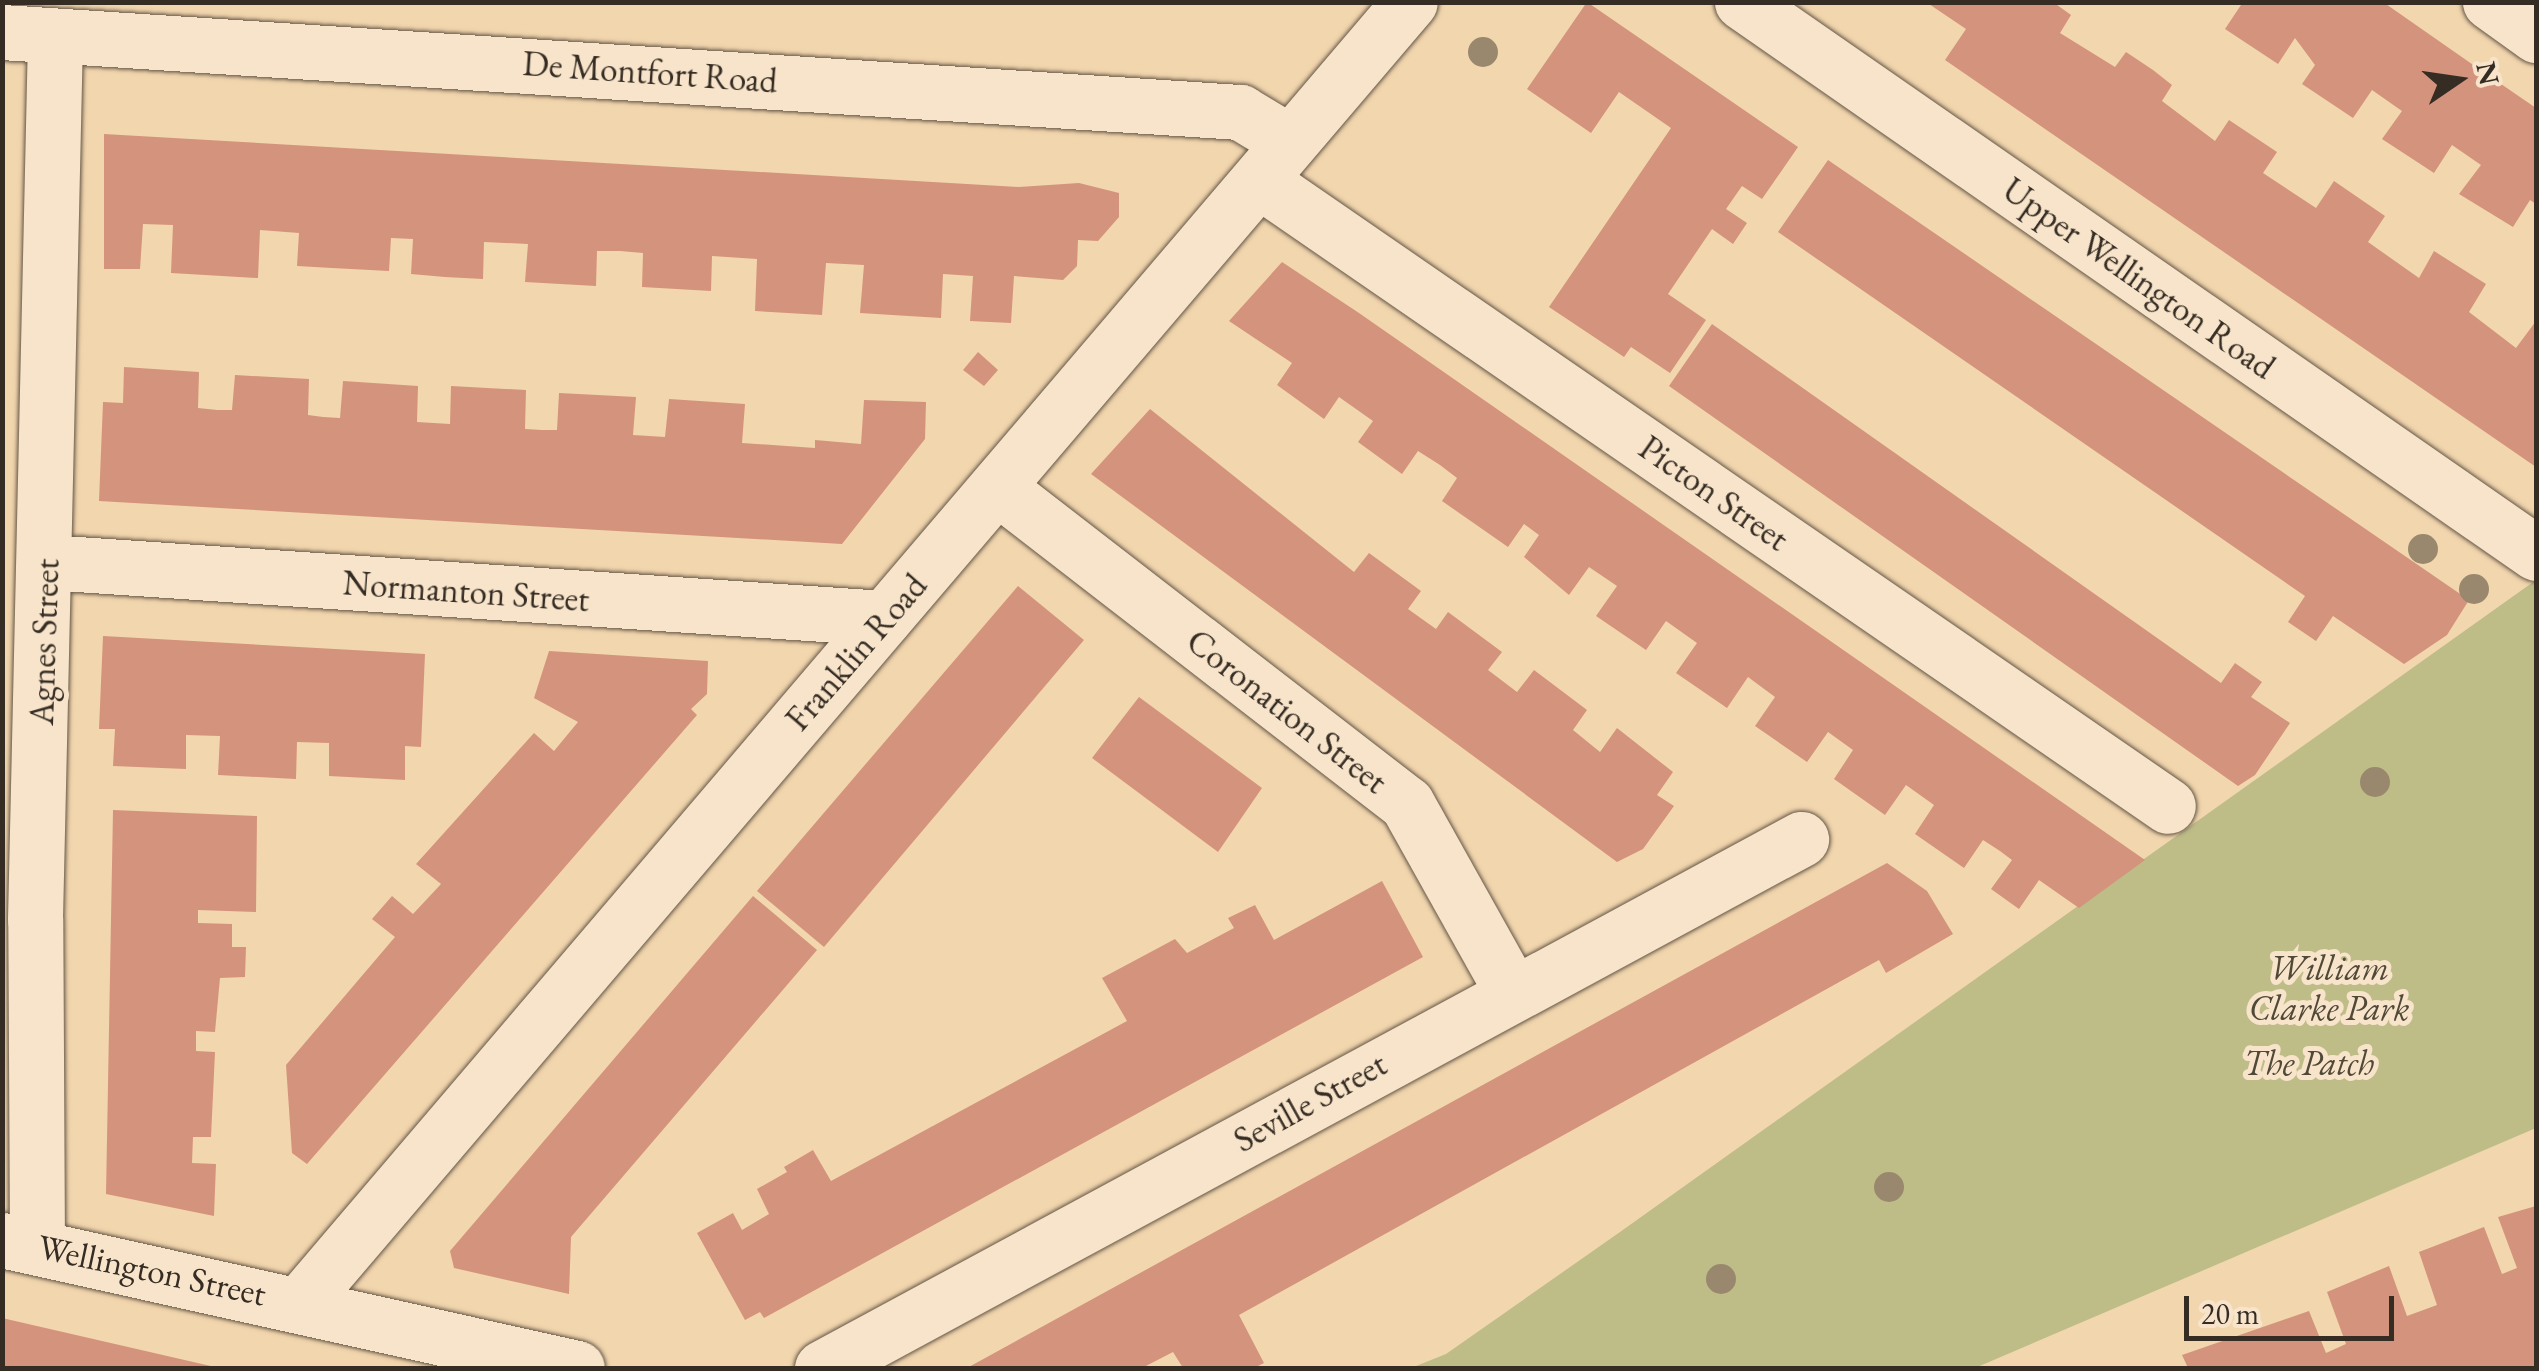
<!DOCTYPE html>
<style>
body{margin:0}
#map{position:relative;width:2539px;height:1371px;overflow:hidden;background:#f2d6ae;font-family:"EB Garamond",serif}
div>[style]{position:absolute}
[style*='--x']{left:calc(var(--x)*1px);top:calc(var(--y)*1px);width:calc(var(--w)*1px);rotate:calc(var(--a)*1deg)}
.green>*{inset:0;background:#bebd88}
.building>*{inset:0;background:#d4937d}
.roads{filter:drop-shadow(0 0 2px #645646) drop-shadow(0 0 2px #645646)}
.minor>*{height:55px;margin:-27.5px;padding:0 27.5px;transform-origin:27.5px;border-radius:27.5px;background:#f7e4ca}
.trees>*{width:30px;height:30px;margin:-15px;border-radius:50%;background:#99886d}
span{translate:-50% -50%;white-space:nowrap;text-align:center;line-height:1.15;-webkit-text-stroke:10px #f7e4ca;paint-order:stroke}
.street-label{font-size:35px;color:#352c23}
.park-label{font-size:35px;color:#504937;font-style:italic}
.frame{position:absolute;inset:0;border:5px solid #352c23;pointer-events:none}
.north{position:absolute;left:2409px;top:30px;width:100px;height:100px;-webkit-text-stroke:8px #f7e4ca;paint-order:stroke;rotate:77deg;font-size:28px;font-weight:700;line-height:40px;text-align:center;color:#352c23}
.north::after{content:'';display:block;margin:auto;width:35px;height:45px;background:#352c23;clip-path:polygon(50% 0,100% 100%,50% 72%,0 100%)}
.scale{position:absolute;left:2184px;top:1296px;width:210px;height:45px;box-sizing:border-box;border:5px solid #352c23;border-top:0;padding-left:12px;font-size:30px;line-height:35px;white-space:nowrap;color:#352c23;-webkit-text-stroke:8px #f7e4ca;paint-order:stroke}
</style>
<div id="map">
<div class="green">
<div style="clip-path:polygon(2536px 580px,2536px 1128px,1975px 1368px,1411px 1368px,1446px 1354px,1620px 1232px)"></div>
</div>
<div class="building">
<div style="clip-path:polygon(1587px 2px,1798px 147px,1762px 199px,1742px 186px,1726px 209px,1747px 223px,1733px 244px,1712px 229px,1668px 294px,1706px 320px,1670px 373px,1631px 347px,1624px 357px,1549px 307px,1671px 128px,1619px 92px,1591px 133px,1527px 89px)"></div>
<div style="clip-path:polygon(1926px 2px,2053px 2px,2071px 15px,2060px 33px,2115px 67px,2126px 52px,2153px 70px,2172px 85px,2162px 101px,2215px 141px,2229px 120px,2277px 152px,2263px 173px,2316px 208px,2334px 181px,2385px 216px,2368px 242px,2419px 278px,2434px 251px,2486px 284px,2469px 312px,2516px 348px,2536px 321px,2536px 467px,1945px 60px,1966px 29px)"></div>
<div style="clip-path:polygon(2243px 2px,2383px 2px,2469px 62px,2536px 108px,2536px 204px,2530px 200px,2513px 227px,2459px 194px,2481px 165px,2452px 145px,2434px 173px,2382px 139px,2402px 111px,2372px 90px,2353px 118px,2302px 84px,2315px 65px,2295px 38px,2278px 64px,2225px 29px)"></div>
<div style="clip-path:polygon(104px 134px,1019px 187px,1079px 183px,1119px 193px,1119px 217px,1098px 241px,1078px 240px,1077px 266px,1063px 280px,1014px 276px,1011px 323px,970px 321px,973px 276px,943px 274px,941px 318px,860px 313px,864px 265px,826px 263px,822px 315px,755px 311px,757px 259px,712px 256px,711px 291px,642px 287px,643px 253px,620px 251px,597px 251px,596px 286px,525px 282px,528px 244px,484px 242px,483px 279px,445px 277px,411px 274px,413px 239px,391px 238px,389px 271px,332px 268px,297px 266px,299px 233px,260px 230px,258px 278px,171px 273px,173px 225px,143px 224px,140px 269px,104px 269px)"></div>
<div style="clip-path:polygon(1828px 160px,2469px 600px,2447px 635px,2404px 664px,2333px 616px,2316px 641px,2288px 622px,2305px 596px,1778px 232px)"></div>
<div style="clip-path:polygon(1282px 262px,1359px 313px,2145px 860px,2079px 908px,2039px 880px,2019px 909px,1991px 889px,2012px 860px,2000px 851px,1983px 840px,1964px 868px,1915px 834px,1934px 805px,1906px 785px,1885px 815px,1834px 779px,1853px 750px,1828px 732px,1807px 762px,1755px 726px,1775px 697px,1748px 677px,1727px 708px,1676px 673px,1697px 643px,1666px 621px,1646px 650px,1596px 616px,1617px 586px,1589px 567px,1569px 595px,1524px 557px,1539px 535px,1524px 524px,1508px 547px,1442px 501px,1457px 478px,1440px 465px,1418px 451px,1402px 474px,1358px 442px,1373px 421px,1339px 397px,1324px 419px,1277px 385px,1292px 363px,1229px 321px)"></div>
<div style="clip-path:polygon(1712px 324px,2221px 683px,2235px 663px,2262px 682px,2251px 697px,2290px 723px,2255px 775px,2238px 786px,1669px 386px)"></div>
<div style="clip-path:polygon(978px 352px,998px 370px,984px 386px,963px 370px)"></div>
<div style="clip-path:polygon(124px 367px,199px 372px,198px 408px,217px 410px,232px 410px,235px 375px,309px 379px,308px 415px,323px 417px,340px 418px,343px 381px,418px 386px,417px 422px,450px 424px,451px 386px,526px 390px,525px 429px,542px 430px,557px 430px,559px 393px,636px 397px,633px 435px,665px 437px,669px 399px,745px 404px,742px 443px,815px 448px,815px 440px,861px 444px,864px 400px,926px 402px,925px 439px,842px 544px,99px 501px,103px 402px,123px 403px)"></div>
<div style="clip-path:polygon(1150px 409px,1354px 572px,1369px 553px,1421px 591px,1408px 609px,1436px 629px,1448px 612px,1502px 652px,1488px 670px,1517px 692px,1534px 670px,1587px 710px,1573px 730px,1600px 752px,1617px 728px,1673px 772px,1657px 795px,1674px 806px,1643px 849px,1617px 862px,1091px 474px)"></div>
<div style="clip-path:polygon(1018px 586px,1084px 640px,824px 947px,757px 891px)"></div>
<div style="clip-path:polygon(103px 636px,425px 654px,421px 747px,405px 746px,405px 780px,329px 776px,329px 743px,297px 742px,296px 779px,218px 775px,220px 736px,186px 735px,186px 769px,113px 766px,115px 729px,99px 729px)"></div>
<div style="clip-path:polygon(549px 651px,708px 661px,707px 694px,691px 709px,697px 715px,307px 1164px,292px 1153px,286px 1065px,395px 937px,372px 919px,392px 896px,413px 914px,441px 884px,416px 864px,534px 733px,554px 751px,578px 722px,534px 698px)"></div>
<div style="clip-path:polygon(1139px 697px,1262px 788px,1218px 852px,1092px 758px)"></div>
<div style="clip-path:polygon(113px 810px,257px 816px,256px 912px,198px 910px,198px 923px,232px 924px,232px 947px,246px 947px,245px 977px,220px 978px,215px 1032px,196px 1031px,196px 1051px,215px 1052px,211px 1137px,193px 1137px,192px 1163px,216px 1164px,214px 1216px,106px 1194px)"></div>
<div style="clip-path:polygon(1887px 863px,1927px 891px,1953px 934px,1886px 973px,1879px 960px,1239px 1315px,1264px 1363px,1254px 1368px,1183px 1368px,1173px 1352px,1142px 1368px,967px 1368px)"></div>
<div style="clip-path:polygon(1382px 881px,1423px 957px,764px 1318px,760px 1312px,745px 1320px,697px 1233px,733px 1213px,742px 1230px,769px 1214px,757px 1189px,787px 1172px,784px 1167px,813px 1150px,831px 1181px,1127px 1021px,1102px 978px,1175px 939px,1187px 953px,1234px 928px,1228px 918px,1255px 905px,1274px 940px)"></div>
<div style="clip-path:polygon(753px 896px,817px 950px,571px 1237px,569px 1294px,454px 1268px,450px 1251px)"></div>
<div style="clip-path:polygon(2536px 1206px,2536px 1367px,2188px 1368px,2182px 1355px,2309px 1311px,2326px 1353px,2346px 1344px,2327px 1292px,2389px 1266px,2407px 1316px,2437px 1305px,2419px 1252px,2484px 1227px,2502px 1274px,2517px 1268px,2498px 1217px)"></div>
<div style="clip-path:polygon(2px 1318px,215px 1367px,215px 1368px,2px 1368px)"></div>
</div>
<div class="roads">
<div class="minor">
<div style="--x:1742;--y:2;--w:966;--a:34.76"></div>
<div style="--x:2490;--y:2;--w:57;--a:35.7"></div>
<div style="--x:2;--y:32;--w:1241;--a:3.7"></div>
<div style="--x:1240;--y:112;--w:58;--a:31"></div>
<div style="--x:1260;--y:181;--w:1102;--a:34.54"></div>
<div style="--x:997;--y:487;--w:518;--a:37.71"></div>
<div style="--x:1407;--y:804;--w:215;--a:60.8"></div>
<div style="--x:47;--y:562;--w:839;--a:3.83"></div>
<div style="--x:2;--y:1240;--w:589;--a:12.55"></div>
<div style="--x:37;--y:1247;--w:328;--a:-90.3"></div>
<div style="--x:35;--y:919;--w:882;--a:-88.7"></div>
<div style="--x:302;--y:1301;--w:1707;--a:-49.54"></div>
<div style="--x:822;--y:1368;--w:1113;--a:-28.38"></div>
</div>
</div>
<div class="trees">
<div style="left:1483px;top:52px"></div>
<div style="left:2423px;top:549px"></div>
<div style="left:2474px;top:589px"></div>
<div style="left:2375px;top:782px"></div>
<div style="left:1889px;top:1187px"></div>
<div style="left:1721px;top:1279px"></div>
</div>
<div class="street-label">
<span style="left:650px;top:72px;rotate:4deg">De Montfort Road</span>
<span style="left:2139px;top:278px;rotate:35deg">Upper Wellington Road</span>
<span style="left:1714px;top:493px;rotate:35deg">Picton Street</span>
<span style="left:466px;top:591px;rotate:4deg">Normanton Street</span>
<span style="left:44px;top:642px;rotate:-88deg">Agnes Street</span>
<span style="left:856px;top:652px;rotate:-49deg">Franklin Road</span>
<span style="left:1287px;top:711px;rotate:38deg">Coronation Street</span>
<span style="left:1310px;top:1102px;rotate:-29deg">Seville Street</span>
<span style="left:152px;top:1270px;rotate:12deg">Wellington Street</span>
</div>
<div class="park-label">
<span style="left:2329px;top:988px">William<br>Clarke Park</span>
<span style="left:2309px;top:1063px">The Patch</span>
</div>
<div class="frame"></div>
<div class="north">N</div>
<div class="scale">20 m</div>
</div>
